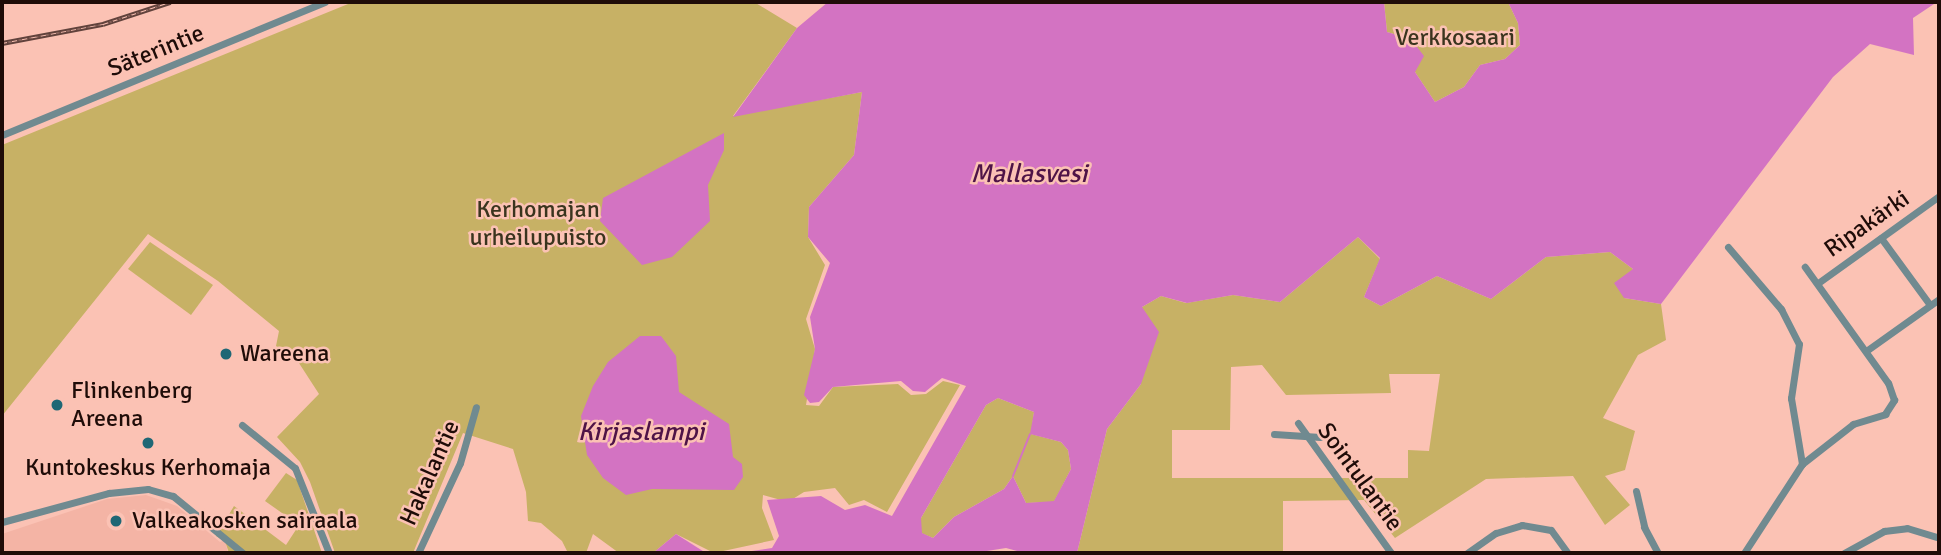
<!DOCTYPE html>
<meta charset="utf-8">
<style>
body{margin:0}
#map{position:relative;width:1941px;height:555px;overflow:hidden;background:#fbc2b4;font-family:Signika,sans-serif}
div>[style]{position:absolute}
[style*='--x']{left:calc(var(--x)*1px);top:calc(var(--y)*1px);width:calc(var(--w)*1px);rotate:calc(var(--a)*1deg)}
.built>*{inset:0;background:#f4b4a5}
.green>*{inset:0;background:#c7b165}
.water>*{inset:0;background:#d373c2}
.stream>*{height:2px;margin:-1px;padding:0 1px;transform-origin:1px;border-radius:1px;background:#d373c2}
.minor>*{height:7px;margin:-3.5px;padding:0 3.5px;transform-origin:3.5px;border-radius:3.5px;background:#708a90}
.rail>*{height:4.5px;margin-top:-2.25px;transform-origin:0;background:repeating-linear-gradient(90deg,#fbc2b4 0 5px,#61423c 0 10px);box-sizing:border-box;border-block:2px solid #61423c}
.dots>*{width:19px;height:19px;translate:-50% -50%;box-sizing:border-box;border:4px solid #fbc2b4;border-radius:50%}
span{translate:-50% -50%;white-space:nowrap;text-align:center;line-height:1.15;-webkit-text-stroke:5px #fbc2b4;paint-order:stroke}
.park-label{font-size:24px;color:#3a341e}
.street-label{font-size:24px;color:#1f0c08}
.poi-label{font-size:24px;color:#1f0c08}
.left{translate:0 -50%;text-align:left}
.water-label{font-size:26px;color:#4f1347;font-style:italic}
.frame{position:absolute;inset:0;border:4px solid #1f0c08;pointer-events:none}
</style>
<div id="map">
<div class="built">
<div style="clip-path:polygon(146px 495px,177px 506px,220px 542px,225px 540px,228px 553px,2px 553px,2px 534px,107px 499px)"></div>
</div>
<div class="green">
<div style="clip-path:polygon(353px 2px,754px 2px,797px 28px,733px 116px,862px 92px,854px 155px,809px 207px,808px 237px,825px 265px,806px 319px,815px 349px,806px 405px,819px 406px,833px 387px,898px 384px,911px 395px,926px 394px,943px 381px,960px 385px,887px 512px,864px 500px,849px 505px,835px 488px,804px 492px,788px 502px,763px 495px,762px 508px,774px 540px,714px 553px,676px 534px,653px 553px,619px 553px,593px 534px,586px 553px,568px 553px,562px 541px,541px 523px,528px 521px,526px 492px,513px 449px,463px 433px,413px 553px,335px 553px,310px 482px,300px 462px,277px 437px,319px 394px,297px 360px,276px 346px,279px 331px,218px 281px,148px 234px,2px 416px,2px 145px)"></div>
<div style="clip-path:polygon(1384px 2px,1508px 2px,1518px 23px,1520px 45px,1505px 59px,1480px 65px,1464px 87px,1435px 102px,1415px 72px,1411px 39px,1387px 32px)"></div>
<div style="clip-path:polygon(evenodd,1358px 237px,1380px 259px,1364px 297px,1381px 306px,1437px 276px,1491px 299px,1546px 257px,1610px 252px,1633px 269px,1624px 298px,1661px 304px,1666px 340px,1638px 355px,1603px 418px,1635px 431px,1625px 470px,1605px 476px,1630px 505px,1605px 525px,1573px 476px,1486px 479px,1395px 538px,1364px 500px,1283px 501px,1283px 553px,1077px 553px,1107px 429px,1141px 384px,1142px 307px,1161px 296px,1186px 303px,1233px 295px,1280px 302px,1358px 237px,1262px 365px,1286px 395px,1391px 393px,1389px 374px,1440px 374px,1429px 451px,1408px 450px,1408px 478px,1172px 478px,1172px 430px,1230px 430px,1231px 367px,1262px 365px)"></div>
<div style="clip-path:polygon(150px 242px,213px 285px,191px 315px,128px 269px)"></div>
<div style="clip-path:polygon(998px 398px,1034px 412px,1031px 434px,1061px 442px,1068px 450px,1071px 469px,1054px 502px,1026px 503px,1013px 476px,1004px 489px,954px 517px,933px 538px,921px 533px,921px 518px,986px 405px)"></div>
<div style="clip-path:polygon(286px 473px,297px 480px,322px 553px,229px 553px,225px 541px,216px 536px,234px 506px,286px 545px,299px 525px,265px 501px)"></div>
</div>
<div class="water">
<div style="clip-path:polygon(evenodd,828px 2px,1384px 2px,1387px 32px,1411px 39px,1424px 56px,1415px 72px,1435px 102px,1464px 87px,1480px 65px,1505px 59px,1520px 45px,1518px 23px,1508px 2px,1937px 2px,1913px 18px,1914px 55px,1870px 44px,1833px 77px,1661px 304px,1624px 298px,1614px 283px,1633px 269px,1610px 252px,1546px 257px,1491px 299px,1437px 276px,1381px 306px,1364px 297px,1380px 258px,1358px 237px,1280px 302px,1233px 295px,1187px 303px,1161px 296px,1142px 307px,1159px 332px,1141px 384px,1107px 429px,1077px 553px,1025px 553px,1006px 548px,974px 553px,738px 553px,772px 548px,779px 536px,767px 500px,821px 496px,845px 510px,865px 505px,892px 516px,966px 386px,942px 378px,925px 392px,913px 391px,901px 381px,833px 387px,819px 402px,810px 403px,804px 395px,815px 349px,810px 317px,830px 263px,808px 237px,809px 207px,854px 155px,862px 92px,733px 117px,797px 28px,828px 2px,998px 398px,1034px 412px,1030px 434px,1061px 442px,1068px 450px,1071px 469px,1054px 501px,1026px 503px,1013px 476px,1004px 489px,954px 517px,933px 538px,922px 533px,921px 518px,986px 405px,998px 398px)"></div>
<div style="clip-path:polygon(724px 133px,724px 150px,708px 185px,710px 221px,672px 257px,642px 265px,600px 221px,603px 198px)"></div>
<div style="clip-path:polygon(640px 336px,661px 336px,676px 356px,679px 392px,729px 424px,733px 457px,742px 464px,743px 477px,734px 490px,652px 489px,626px 495px,603px 478px,587px 455px,581px 416px,593px 386px,608px 362px)"></div>
<div style="clip-path:polygon(676px 534px,706px 553px,653px 553px)"></div>
</div>
<div class="stream">
<div style="--x:1013;--y:476;--w:45;--a:-68"></div>
</div>
<div class="minor">
<div style="--x:2;--y:135;--w:349;--a:-22.4"></div>
<div style="--x:1881;--y:238;--w:83;--a:53.8"></div>
<div style="--x:1728;--y:247;--w:82;--a:49.5"></div>
<div style="--x:1781;--y:309;--w:39;--a:63"></div>
<div style="--x:1799;--y:344;--w:55;--a:98.4"></div>
<div style="--x:1791;--y:398;--w:67;--a:80.5"></div>
<div style="--x:1802;--y:464;--w:106;--a:123.1"></div>
<div style="--x:1818;--y:283;--w:149;--a:-35.7"></div>
<div style="--x:1866;--y:351;--w:90;--a:-35.5"></div>
<div style="--x:1298;--y:423;--w:160;--a:54.4"></div>
<div style="--x:242;--y:425;--w:68;--a:39.1"></div>
<div style="--x:295;--y:468;--w:92;--a:68.2"></div>
<div style="--x:1274;--y:434;--w:46;--a:3.7"></div>
<div style="--x:1802;--y:464;--w:65;--a:-38.1"></div>
<div style="--x:1853;--y:424;--w:34;--a:-17"></div>
<div style="--x:1885;--y:414;--w:17;--a:-57"></div>
<div style="--x:1894;--y:400;--w:18;--a:-109"></div>
<div style="--x:1888;--y:383;--w:143;--a:-125.6"></div>
<div style="--x:1636;--y:491;--w:37;--a:77"></div>
<div style="--x:1644;--y:527;--w:30;--a:62"></div>
<div style="--x:2;--y:522;--w:111;--a:-15.2"></div>
<div style="--x:109;--y:493;--w:39;--a:-6"></div>
<div style="--x:148;--y:489;--w:26;--a:16"></div>
<div style="--x:173;--y:496;--w:90;--a:39.2"></div>
<div style="--x:418;--y:553;--w:99;--a:-65"></div>
<div style="--x:460;--y:463;--w:58;--a:-74.1"></div>
<div style="--x:1467;--y:553;--w:35;--a:-35"></div>
<div style="--x:1496;--y:533;--w:27;--a:-17"></div>
<div style="--x:1522;--y:525;--w:29;--a:10"></div>
<div style="--x:1551;--y:530;--w:29;--a:54"></div>
<div style="--x:1844;--y:553;--w:46;--a:-28.8"></div>
<div style="--x:1884;--y:531;--w:23;--a:-7"></div>
<div style="--x:1907;--y:528;--w:34;--a:17"></div>
</div>
<div class="rail">
<div style="--x:2;--y:43;--w:103;--a:-10.7"></div>
<div style="--x:103;--y:24;--w:71;--a:-18.2"></div>
</div>
<div class="dots">
<div style="left:226px;top:354px;background:#1f6775"></div>
<div style="left:57px;top:405px;background:#1f6775"></div>
<div style="left:148px;top:443px;background:#1f6775"></div>
<div style="left:116px;top:521px;background:#1f6775"></div>
</div>
<div class="park-label">
<span style="left:1455px;top:38px">Verkkosaari</span>
<span style="left:538px;top:224px">Kerhomajan<br>urheilupuisto</span>
</div>
<div class="street-label">
<span style="left:156px;top:51px;rotate:-22deg">Säterintie</span>
<span style="left:1867px;top:224px;rotate:-35deg">Ripakärki</span>
<span style="left:430px;top:473px;rotate:-66deg">Hakalantie</span>
<span style="left:1360px;top:477px;rotate:54deg">Sointulantie</span>
</div>
<div class="poi-label">
<span class="left" style="left:240px;top:354px">Wareena</span>
<span class="left" style="left:71px;top:405px">Flinkenberg<br>Areena</span>
<span style="left:148px;top:468px">Kuntokeskus Kerhomaja</span>
<span class="left" style="left:132px;top:521px">Valkeakosken sairaala</span>
</div>
<div class="water-label">
<span style="left:1029px;top:175px">Mallasvesi</span>
<span style="left:641px;top:433px">Kirjaslampi</span>
</div>
<div class="frame"></div>
</div>
